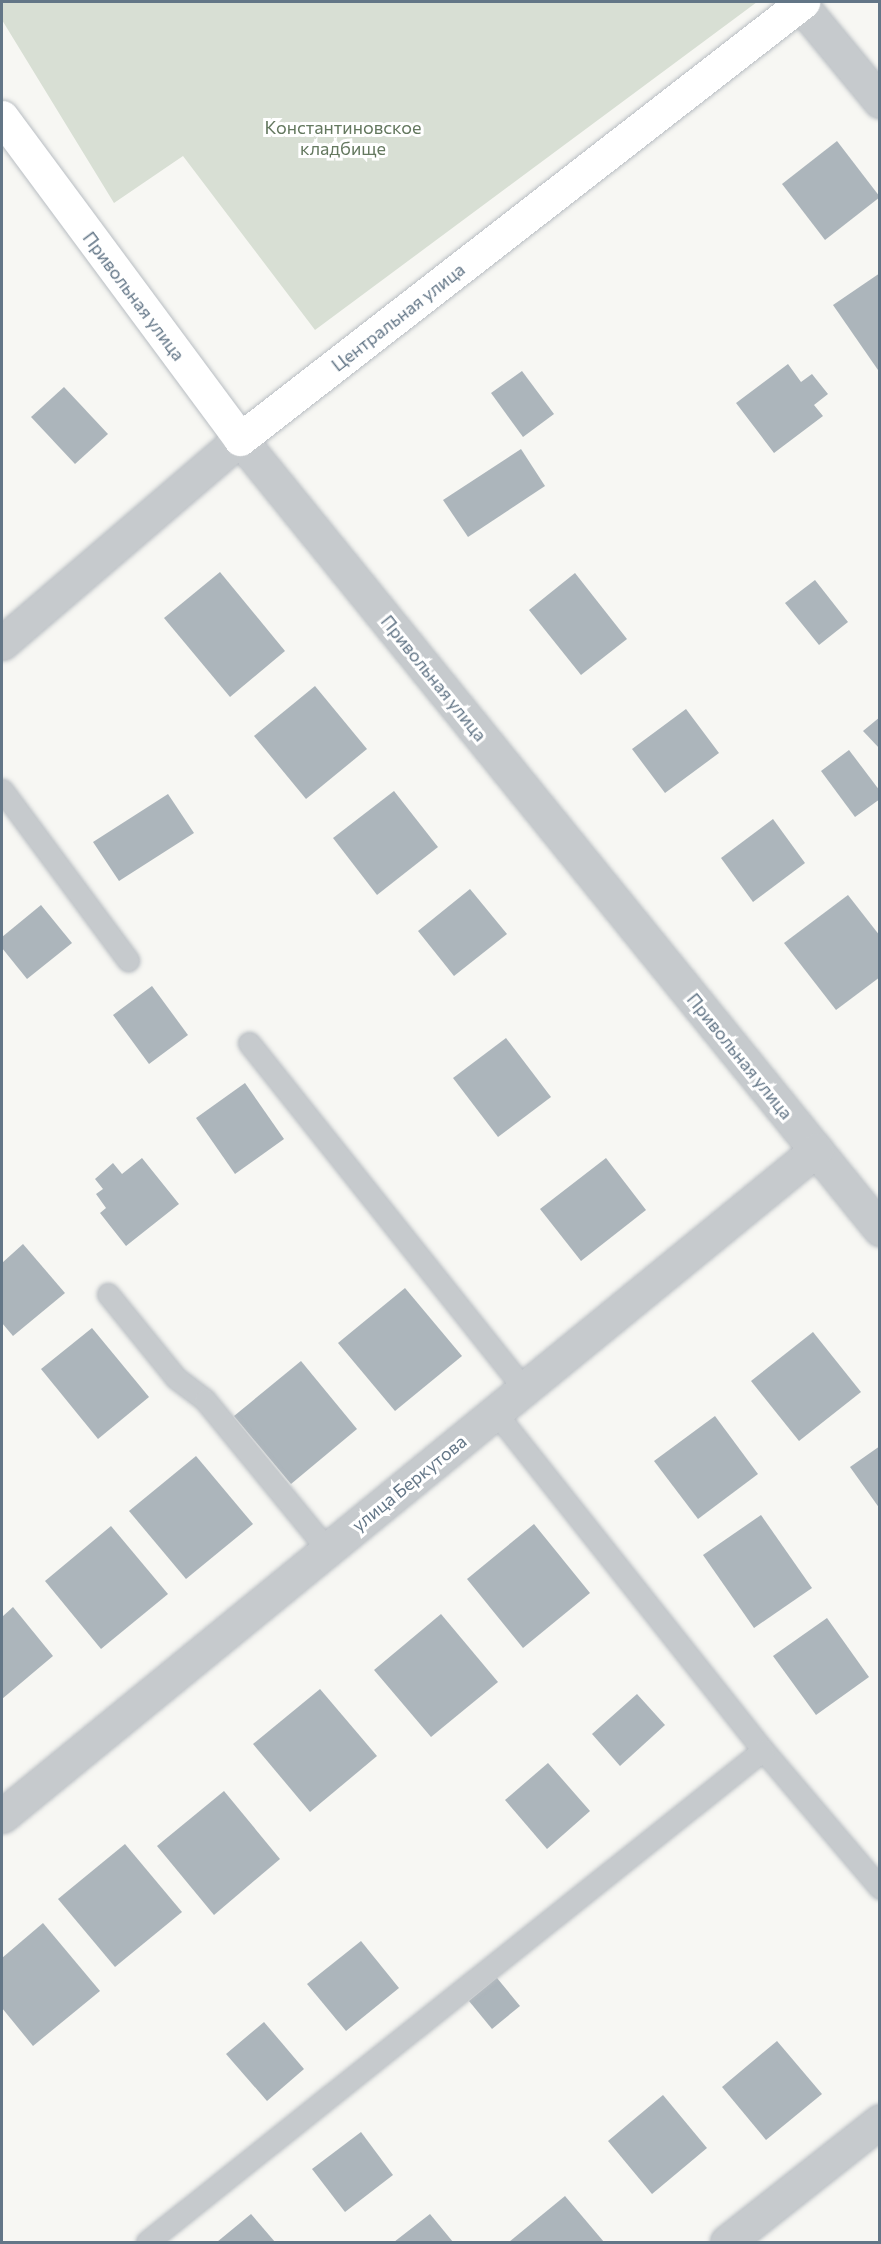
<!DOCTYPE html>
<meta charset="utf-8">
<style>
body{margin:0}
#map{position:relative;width:881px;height:2244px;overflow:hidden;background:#f7f7f3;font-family:Commissioner,sans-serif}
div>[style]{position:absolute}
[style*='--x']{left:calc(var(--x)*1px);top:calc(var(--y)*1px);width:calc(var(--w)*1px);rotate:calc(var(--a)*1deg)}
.green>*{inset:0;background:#d8dfd4}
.building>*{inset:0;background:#acb5bb}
.roads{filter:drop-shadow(0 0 2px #b8bdc2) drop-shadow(0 0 2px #b8bdc2)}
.lane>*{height:21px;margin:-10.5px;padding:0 10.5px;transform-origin:10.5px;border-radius:10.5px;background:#c6cacd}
.street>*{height:33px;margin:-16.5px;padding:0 16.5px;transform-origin:16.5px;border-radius:16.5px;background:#c6cacd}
.secondary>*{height:33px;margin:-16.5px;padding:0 16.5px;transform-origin:16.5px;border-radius:16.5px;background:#fff}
span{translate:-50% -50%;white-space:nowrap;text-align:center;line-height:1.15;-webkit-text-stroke:6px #fff;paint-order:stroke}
.park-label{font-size:18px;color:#64785f}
.street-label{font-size:18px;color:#637687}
.frame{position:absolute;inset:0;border:3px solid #637687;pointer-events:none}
</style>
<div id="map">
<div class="green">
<div style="clip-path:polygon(2px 2px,757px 2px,315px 330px,183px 156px,114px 203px,2px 20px)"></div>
</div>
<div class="building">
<div style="clip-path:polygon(837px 141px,880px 197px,825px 240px,782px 184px)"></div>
<div style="clip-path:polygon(880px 273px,880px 369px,878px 370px,833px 305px)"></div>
<div style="clip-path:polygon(788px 364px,801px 382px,812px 374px,828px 394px,814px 405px,823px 416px,774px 453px,736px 403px)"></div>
<div style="clip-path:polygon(522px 371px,554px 414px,523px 437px,491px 393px)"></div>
<div style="clip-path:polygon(64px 387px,108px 434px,75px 464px,31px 417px)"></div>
<div style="clip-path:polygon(521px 449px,545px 486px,468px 537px,443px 500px)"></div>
<div style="clip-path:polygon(220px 572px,285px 651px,230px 697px,164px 618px)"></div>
<div style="clip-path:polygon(575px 573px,627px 639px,581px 675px,529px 610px)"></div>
<div style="clip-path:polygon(815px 580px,848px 622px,819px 645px,785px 603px)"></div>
<div style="clip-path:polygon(315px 686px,367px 749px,306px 799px,254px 736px)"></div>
<div style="clip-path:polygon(686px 709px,719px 753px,665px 793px,632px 749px)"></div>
<div style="clip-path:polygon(880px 717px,880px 749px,863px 731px)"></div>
<div style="clip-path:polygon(849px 750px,880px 791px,880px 799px,855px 817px,821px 771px)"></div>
<div style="clip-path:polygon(394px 791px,438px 847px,377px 895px,333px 838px)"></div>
<div style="clip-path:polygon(168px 794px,194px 833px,119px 881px,93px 842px)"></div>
<div style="clip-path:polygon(773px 819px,805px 863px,753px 902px,721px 858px)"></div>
<div style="clip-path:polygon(470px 889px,507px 934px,454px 976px,418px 931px)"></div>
<div style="clip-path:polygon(848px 895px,880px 936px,880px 977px,836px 1010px,784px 943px)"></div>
<div style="clip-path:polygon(41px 905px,72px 943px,27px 979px,2px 948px,2px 937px)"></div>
<div style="clip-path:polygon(152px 986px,188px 1035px,149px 1064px,113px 1015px)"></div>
<div style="clip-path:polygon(506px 1038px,551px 1097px,498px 1137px,453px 1078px)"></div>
<div style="clip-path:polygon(245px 1083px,284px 1139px,235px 1174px,196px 1118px)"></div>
<div style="clip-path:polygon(142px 1158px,179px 1204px,126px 1246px,100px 1213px,106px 1208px,96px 1194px,103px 1189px,95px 1179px,113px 1163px,122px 1174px)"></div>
<div style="clip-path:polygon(606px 1158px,646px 1210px,581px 1261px,540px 1209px)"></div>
<div style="clip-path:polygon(23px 1244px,65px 1293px,13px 1336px,2px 1323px,2px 1263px)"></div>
<div style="clip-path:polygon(405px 1288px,462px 1356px,395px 1411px,338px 1343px)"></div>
<div style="clip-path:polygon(92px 1328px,149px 1397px,98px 1439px,41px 1369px)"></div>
<div style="clip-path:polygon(813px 1332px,861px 1392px,799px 1441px,751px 1381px)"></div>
<div style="clip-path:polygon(301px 1361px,357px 1429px,291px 1484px,234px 1416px)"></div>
<div style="clip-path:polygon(715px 1416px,758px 1474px,698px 1519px,654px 1461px)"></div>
<div style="clip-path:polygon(880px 1446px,880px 1509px,850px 1467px)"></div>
<div style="clip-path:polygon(196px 1456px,253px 1524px,186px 1579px,129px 1511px)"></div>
<div style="clip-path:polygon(761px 1515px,812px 1588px,754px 1628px,703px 1555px)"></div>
<div style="clip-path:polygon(534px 1524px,590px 1593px,523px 1648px,467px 1579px)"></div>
<div style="clip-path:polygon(111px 1526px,168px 1594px,101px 1649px,45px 1581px)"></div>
<div style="clip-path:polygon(13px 1607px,53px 1656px,2px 1699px,2px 1617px)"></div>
<div style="clip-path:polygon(441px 1614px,498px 1682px,431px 1737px,374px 1670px)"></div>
<div style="clip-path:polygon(827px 1618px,869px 1677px,816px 1715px,773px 1656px)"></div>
<div style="clip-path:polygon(320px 1689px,377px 1756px,310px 1812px,253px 1744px)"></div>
<div style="clip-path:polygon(637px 1694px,665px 1725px,620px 1766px,592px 1734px)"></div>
<div style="clip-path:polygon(548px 1763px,590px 1811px,547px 1849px,505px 1800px)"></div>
<div style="clip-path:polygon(224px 1791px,280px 1859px,214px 1915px,157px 1846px)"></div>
<div style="clip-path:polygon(125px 1844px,182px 1912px,115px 1967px,58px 1899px)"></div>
<div style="clip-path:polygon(43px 1923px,100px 1991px,33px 2046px,2px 2008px,2px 1958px)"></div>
<div style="clip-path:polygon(361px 1941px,399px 1988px,346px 2031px,307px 1984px)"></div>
<div style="clip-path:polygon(497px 1978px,520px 2006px,492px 2029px,469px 2001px)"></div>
<div style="clip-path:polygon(264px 2022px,304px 2069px,267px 2101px,226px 2054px)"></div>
<div style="clip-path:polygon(777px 2041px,822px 2094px,766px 2140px,722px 2087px)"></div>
<div style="clip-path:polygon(663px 2095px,707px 2148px,652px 2194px,608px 2141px)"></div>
<div style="clip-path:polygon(361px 2132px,393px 2175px,345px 2212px,312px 2169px)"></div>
<div style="clip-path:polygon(565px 2196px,604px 2242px,509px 2242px)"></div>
<div style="clip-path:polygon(251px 2214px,275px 2242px,217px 2242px)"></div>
<div style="clip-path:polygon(430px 2214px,453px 2242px,394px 2242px)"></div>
</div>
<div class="roads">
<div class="lane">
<div style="--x:2;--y:790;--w:212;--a:53.5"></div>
<div style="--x:249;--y:1043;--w:442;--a:51.5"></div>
<div style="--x:108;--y:1294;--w:108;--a:51"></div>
<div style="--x:176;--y:1378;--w:36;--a:37"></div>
<div style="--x:205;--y:1400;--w:193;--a:50.7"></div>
<div style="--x:495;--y:1412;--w:431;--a:51.6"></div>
<div style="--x:763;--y:1750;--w:181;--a:49.7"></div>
<div style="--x:147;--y:2242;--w:788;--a:-38.61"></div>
</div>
<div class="street">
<div style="--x:800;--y:4;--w:126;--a:50.5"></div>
<div style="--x:2;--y:643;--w:313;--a:-40.6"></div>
<div style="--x:240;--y:439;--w:1017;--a:50.99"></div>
<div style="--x:2;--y:1816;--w:1052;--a:-39.29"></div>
<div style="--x:727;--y:2242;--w:195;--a:-38.3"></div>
</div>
<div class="secondary">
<div style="--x:2;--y:117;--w:400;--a:53.5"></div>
<div style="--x:240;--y:439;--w:713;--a:-37.82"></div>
</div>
</div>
<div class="park-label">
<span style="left:343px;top:138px">Константиновское<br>кладбище</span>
</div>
<div class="street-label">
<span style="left:134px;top:296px;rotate:53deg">Привольная улица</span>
<span style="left:398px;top:317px;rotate:-38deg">Центральная улица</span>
<span style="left:434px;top:678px;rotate:51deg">Привольная улица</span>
<span style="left:740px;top:1056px;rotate:51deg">Привольная улица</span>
<span style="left:409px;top:1483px;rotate:-39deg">улица Беркутова</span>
</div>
<div class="frame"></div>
</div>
